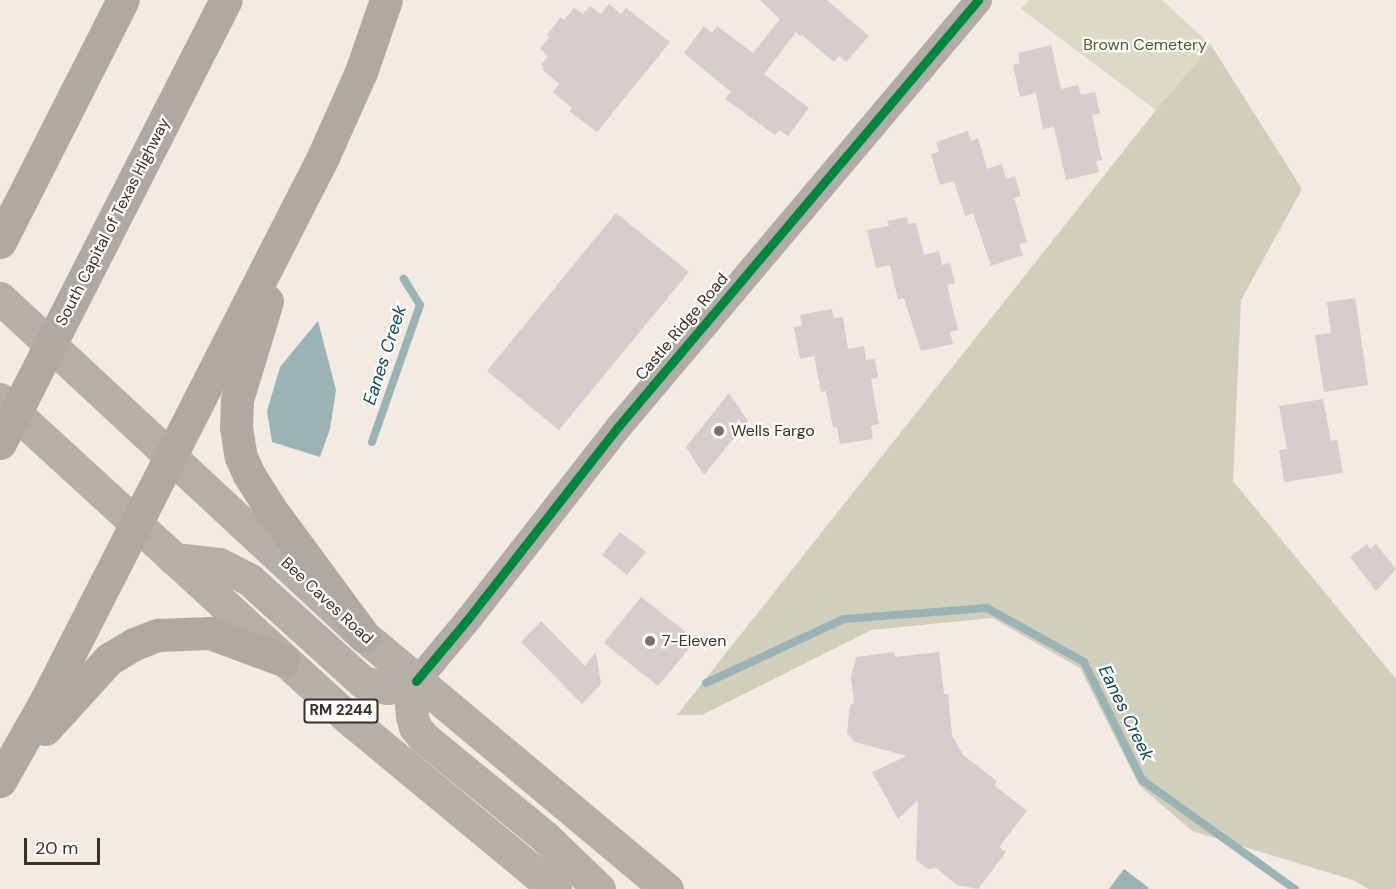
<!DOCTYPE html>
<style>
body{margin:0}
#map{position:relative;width:1396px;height:889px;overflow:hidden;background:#f3eae1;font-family:"DM Sans",sans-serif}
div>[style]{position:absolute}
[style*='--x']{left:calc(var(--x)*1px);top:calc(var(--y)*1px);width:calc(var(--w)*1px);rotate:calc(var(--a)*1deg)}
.green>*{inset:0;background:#dbdac6}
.forest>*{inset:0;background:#d0cfbb}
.water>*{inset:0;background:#9cb3b5}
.stream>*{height:8px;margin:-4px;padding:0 4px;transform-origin:4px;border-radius:4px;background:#9cb3b5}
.building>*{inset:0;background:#d8cccc}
.street>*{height:27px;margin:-13.5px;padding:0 13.5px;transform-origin:13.5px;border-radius:13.5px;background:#b2aca8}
.primary>*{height:33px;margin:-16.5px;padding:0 16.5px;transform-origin:16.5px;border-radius:16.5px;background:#b6aea9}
.highway>*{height:33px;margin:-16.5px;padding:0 16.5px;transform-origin:16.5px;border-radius:16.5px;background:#b0a9a3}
.cycleway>*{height:9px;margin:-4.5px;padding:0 4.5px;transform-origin:4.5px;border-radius:4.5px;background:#00873e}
.dots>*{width:16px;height:16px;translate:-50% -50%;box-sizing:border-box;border:3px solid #fff;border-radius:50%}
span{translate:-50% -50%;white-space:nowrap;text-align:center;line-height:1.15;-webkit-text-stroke:4.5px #fff;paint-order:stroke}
.shield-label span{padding:2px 4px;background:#fff;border:2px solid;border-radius:4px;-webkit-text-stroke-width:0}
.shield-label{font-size:15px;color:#3b3025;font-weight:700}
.park-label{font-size:16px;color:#515726}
.street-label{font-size:16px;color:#3b3025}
.poi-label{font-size:16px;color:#3b3025}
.left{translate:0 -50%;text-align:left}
.water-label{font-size:18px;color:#104851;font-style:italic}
.scale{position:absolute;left:24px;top:838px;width:76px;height:27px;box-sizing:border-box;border:3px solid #3b3025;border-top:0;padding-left:8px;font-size:18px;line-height:21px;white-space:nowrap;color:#3b3025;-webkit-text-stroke:4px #fff;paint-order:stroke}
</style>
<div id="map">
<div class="green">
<div style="clip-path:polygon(1029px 0,1162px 0,1211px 45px,1156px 110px,1021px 9px)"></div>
</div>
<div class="forest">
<div style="clip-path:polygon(1211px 45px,1302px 189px,1241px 300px,1233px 481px,1396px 679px,1396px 889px,1369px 889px,1353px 880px,1192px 831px,1139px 785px,1080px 668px,992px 618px,871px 630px,702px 715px,677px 715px,1156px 110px)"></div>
</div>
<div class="water">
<div style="clip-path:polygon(318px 321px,336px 390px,330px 429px,320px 457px,272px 442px,267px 411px,280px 367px)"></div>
<div style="clip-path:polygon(1124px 869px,1149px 888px,1148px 889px,1109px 889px)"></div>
</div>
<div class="stream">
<div style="--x:372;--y:442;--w:145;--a:-70.7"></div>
<div style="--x:420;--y:305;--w:31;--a:-122"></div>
<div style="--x:706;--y:683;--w:152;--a:-24.9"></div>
<div style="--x:844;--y:619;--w:143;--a:-4.4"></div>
<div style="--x:987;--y:608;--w:111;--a:29.1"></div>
<div style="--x:1084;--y:662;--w:131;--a:63.8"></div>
<div style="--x:1142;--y:780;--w:188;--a:35.5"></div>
</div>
<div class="building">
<div style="clip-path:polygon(760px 0,827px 0,869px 36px,846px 62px,839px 56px,834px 62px,802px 35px,801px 37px,796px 32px,764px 74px,809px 108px,788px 136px,779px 130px,775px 135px,725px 99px,731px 92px,684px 53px,704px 26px,712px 33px,717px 26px,753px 53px,780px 19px)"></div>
<div style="clip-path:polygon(609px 4px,621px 14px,626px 8px,670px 42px,597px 132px,569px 111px,572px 108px,553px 92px,559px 84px,542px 69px,544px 67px,541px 65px,548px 56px,540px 49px,549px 37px,547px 35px,561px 17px,564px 20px,574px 8px,583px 14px,590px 6px,601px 14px)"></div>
<div style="clip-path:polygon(1051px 45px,1061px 89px,1078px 85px,1081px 95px,1095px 92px,1100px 113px,1092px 115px,1102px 160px,1096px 161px,1099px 172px,1066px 180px,1054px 127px,1043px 129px,1036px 93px,1020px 97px,1013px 65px,1020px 63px,1018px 53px)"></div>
<div style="clip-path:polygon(968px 131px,971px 141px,978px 138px,987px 169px,1002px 164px,1006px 179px,1015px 176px,1021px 196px,1014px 198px,1027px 242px,1019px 244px,1023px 255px,991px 266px,973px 213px,965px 216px,954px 181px,940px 185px,931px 154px,939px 152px,936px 142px)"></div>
<div style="clip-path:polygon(616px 213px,689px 272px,559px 430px,487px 371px)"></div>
<div style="clip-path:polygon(907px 217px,908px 224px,916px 223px,924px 255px,939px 251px,942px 265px,950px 263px,955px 283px,947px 285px,958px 330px,950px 332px,953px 344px,921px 351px,904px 298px,898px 300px,890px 265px,876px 268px,867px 230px,889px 226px,887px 221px)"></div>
<div style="clip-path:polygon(1355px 298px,1368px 385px,1324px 392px,1315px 335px,1331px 333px,1327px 302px)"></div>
<div style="clip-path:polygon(832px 309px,834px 318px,843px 317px,848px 349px,864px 346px,866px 360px,875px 359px,878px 378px,871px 379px,879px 424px,871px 426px,873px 439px,840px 444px,837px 427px,833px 428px,826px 391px,821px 392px,814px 356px,800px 359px,794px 327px,802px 326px,800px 315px)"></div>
<div style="clip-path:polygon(729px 393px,748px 421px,704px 475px,686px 447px)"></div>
<div style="clip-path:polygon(1323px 399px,1331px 441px,1337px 440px,1343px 473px,1284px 482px,1279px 450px,1287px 449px,1279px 406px)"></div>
<div style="clip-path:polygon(620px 532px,646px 552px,627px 575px,602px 555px)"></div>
<div style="clip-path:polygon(1367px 544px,1370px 549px,1376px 544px,1396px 569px,1376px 591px,1350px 557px)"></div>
<div style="clip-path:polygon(641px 597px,696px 640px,658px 686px,604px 643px)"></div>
<div style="clip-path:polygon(541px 621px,585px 666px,596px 652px,601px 684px,582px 704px,521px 642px)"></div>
<div style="clip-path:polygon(894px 652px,895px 657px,939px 652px,944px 694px,948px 694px,952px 735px,963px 755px,997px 781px,994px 785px,1027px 811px,999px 847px,1006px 852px,978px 889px,957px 885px,936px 868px,928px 869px,916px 860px,918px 800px,898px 819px,872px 772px,907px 756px,855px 742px,847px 733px,850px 705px,854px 703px,851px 677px,856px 657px)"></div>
</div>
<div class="street">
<div style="--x:416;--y:681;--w:80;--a:-50.1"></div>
<div style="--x:467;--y:620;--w:244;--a:-52"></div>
<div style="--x:617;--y:428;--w:560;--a:-49.85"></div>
</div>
<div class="primary">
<div style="--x:0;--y:298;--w:497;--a:42.9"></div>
<div style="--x:364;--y:636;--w:395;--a:39.9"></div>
<div style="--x:0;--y:399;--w:480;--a:42.5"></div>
<div style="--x:354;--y:723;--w:261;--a:39.6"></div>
<div style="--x:174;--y:559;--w:45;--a:6.3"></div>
<div style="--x:219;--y:564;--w:35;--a:27"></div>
<div style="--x:250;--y:580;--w:152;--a:42.1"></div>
<div style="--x:363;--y:682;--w:25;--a:14"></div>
<div style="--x:387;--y:688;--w:20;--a:-9"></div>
<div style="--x:407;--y:685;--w:10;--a:-24"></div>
<div style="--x:416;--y:681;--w:23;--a:103"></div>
<div style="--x:411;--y:703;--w:13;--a:86"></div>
<div style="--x:412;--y:716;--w:11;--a:75"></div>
<div style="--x:415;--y:727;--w:13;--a:51"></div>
<div style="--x:423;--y:737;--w:158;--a:39.3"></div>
<div style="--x:545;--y:837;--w:75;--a:43.9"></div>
</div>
<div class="highway">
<div style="--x:0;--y:242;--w:271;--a:-63.1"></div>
<div style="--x:267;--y:301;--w:103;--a:106.9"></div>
<div style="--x:237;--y:400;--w:27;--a:92"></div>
<div style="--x:236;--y:427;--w:30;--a:81"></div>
<div style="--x:241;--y:457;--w:17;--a:66"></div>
<div style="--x:248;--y:473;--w:40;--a:58"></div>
<div style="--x:269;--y:507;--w:160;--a:53.6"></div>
<div style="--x:0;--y:443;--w:497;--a:-63"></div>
<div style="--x:45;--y:729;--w:95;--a:-47.6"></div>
<div style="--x:109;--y:659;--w:29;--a:-31"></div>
<div style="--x:134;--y:644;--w:26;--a:-21"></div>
<div style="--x:158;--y:635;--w:52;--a:-2.2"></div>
<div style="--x:210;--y:633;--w:78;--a:20.3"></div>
<div style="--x:0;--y:781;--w:93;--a:-60.4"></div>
<div style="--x:46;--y:700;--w:610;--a:-62.97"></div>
<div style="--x:323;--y:157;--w:93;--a:-65.9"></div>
<div style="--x:361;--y:72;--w:76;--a:-70.9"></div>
</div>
<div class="cycleway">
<div style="--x:416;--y:681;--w:80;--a:-50.1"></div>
<div style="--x:467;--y:620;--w:244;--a:-52"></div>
<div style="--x:617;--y:428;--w:560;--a:-49.85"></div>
</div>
<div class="dots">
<div style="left:719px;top:431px;background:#7b7167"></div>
<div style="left:650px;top:641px;background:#7b7167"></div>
</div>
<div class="shield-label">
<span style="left:341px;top:711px">RM 2244</span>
</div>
<div class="park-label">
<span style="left:1145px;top:45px">Brown Cemetery</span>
</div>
<div class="street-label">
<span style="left:113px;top:222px;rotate:-63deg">South Capital of Texas Highway</span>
<span style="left:682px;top:327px;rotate:-50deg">Castle Ridge Road</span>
<span style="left:327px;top:601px;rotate:43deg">Bee Caves Road</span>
</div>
<div class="poi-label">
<span class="left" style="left:731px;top:431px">Wells Fargo</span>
<span class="left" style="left:662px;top:641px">7-Eleven</span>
</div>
<div class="water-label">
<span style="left:385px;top:355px;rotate:-72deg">Eanes Creek</span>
<span style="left:1126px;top:713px;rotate:64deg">Eanes Creek</span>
</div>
<div class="scale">20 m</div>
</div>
